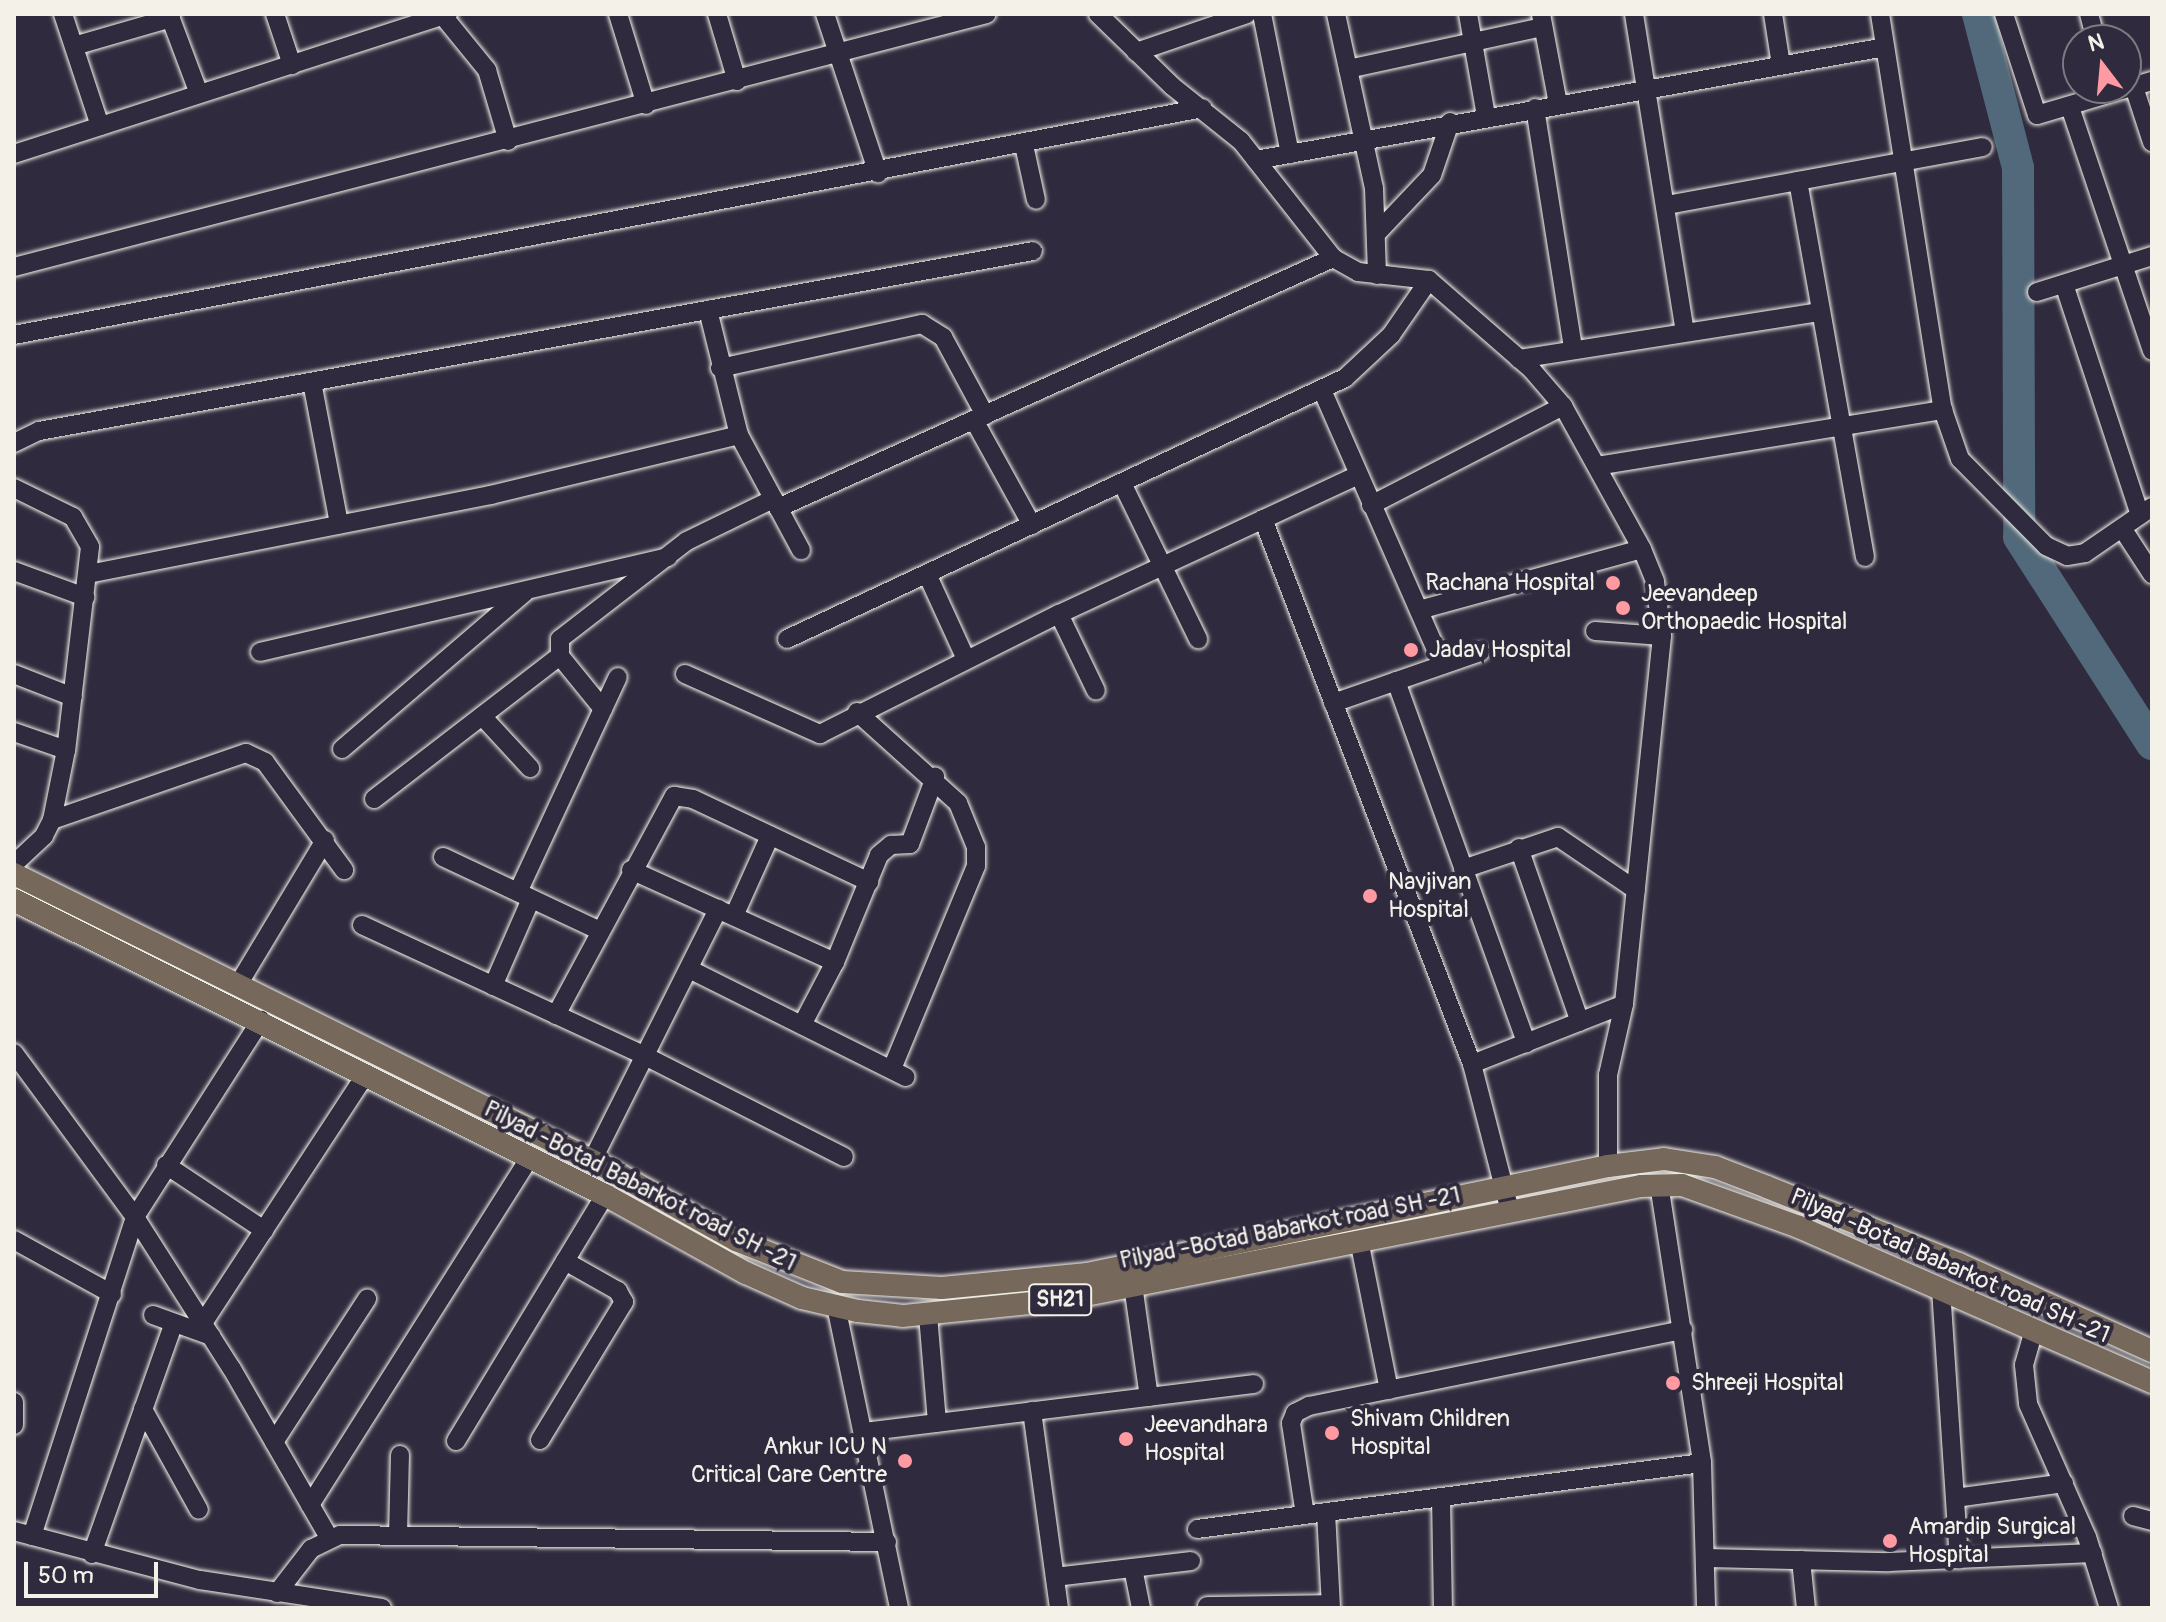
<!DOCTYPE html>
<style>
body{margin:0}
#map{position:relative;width:2166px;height:1622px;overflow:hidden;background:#2f2a3d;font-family:Pangolin,sans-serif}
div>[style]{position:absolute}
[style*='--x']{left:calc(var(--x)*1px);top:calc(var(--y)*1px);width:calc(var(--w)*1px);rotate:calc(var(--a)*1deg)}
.river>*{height:32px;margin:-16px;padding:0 16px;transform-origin:16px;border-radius:16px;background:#51697a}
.roads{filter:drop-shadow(0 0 2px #f4f1e8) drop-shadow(0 0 2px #f4f1e8)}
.minor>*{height:18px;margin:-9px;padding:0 9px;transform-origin:9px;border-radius:9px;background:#2f2a3d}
.major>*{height:22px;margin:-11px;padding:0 11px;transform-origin:11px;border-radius:11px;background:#76695c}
.dots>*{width:22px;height:22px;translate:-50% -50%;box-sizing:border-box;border:4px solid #2f2a3d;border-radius:50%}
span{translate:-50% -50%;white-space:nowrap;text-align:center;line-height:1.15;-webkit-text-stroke:8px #2f2a3d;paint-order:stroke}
.shield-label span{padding:2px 6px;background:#2f2a3d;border:2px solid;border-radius:6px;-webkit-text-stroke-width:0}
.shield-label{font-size:22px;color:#f4f1e8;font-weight:700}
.poi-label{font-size:24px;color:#f4f1e8}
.right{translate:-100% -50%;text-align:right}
.left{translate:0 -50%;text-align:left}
.street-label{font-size:24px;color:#f4f1e8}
.frame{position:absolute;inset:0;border:16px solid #f4f1e8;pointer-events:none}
.north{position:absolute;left:2062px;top:24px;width:80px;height:80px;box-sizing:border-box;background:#2f2a3d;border:2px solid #7e7a81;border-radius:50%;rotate:344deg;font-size:22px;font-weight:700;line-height:32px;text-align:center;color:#f4f1e8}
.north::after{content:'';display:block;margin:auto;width:28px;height:36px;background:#ff9aa2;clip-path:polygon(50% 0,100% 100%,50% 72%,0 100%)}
.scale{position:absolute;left:24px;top:1562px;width:134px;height:36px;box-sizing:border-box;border:4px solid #f4f1e8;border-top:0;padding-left:10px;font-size:24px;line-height:28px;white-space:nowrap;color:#f4f1e8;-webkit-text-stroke:6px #2f2a3d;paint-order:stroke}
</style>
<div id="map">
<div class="river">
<div style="--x:1978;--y:14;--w:159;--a:75.4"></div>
<div style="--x:2018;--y:168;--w:369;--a:89.8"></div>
<div style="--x:2019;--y:537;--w:246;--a:57.3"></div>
</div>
<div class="roads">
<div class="minor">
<div style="--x:63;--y:14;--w:118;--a:71.7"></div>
<div style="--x:169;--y:14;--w:85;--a:69.4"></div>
<div style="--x:275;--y:14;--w:54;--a:71.6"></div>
<div style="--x:618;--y:14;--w:95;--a:72.9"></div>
<div style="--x:717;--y:14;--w:70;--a:73.4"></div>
<div style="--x:825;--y:14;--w:168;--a:71.6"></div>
<div style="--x:1098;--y:14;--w:103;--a:44.2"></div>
<div style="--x:1172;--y:86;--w:88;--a:38.6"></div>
<div style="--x:1241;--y:141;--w:149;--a:51.8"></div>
<div style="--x:1333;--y:258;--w:29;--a:29"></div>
<div style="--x:1358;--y:272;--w:71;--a:6.4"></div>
<div style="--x:1429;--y:280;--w:137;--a:41.1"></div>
<div style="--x:1532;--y:370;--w:48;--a:49.3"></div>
<div style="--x:1563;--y:406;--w:163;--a:61.1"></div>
<div style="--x:1642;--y:549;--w:35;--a:68"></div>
<div style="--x:1655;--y:582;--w:54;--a:82.6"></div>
<div style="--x:1662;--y:636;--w:370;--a:95.9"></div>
<div style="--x:1624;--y:1004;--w:73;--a:102.7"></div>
<div style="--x:1608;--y:1075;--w:91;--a:90"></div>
<div style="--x:1262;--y:14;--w:143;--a:78.7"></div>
<div style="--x:1336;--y:14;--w:178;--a:77.7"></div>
<div style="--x:1374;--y:188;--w:87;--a:88"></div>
<div style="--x:1468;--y:14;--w:104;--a:80"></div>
<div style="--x:1541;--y:14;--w:92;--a:79.3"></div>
<div style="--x:1634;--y:14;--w:322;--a:80.9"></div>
<div style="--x:1773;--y:14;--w:52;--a:81.1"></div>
<div style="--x:1880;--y:14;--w:401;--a:81"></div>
<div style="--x:1943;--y:410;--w:52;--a:70.9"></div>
<div style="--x:1960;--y:459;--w:122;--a:45.3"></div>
<div style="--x:2046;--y:546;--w:23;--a:25"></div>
<div style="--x:2067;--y:556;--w:18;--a:-9"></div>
<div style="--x:2085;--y:553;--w:81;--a:-34.5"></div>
<div style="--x:2004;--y:14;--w:106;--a:71.9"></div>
<div style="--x:2037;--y:115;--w:120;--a:-16.5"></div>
<div style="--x:2089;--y:14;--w:27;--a:75"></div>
<div style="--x:443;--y:16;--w:70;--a:50.8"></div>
<div style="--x:487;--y:70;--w:74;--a:73.5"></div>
<div style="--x:74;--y:46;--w:101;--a:-16.1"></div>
<div style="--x:1136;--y:52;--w:117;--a:-18.9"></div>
<div style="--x:1348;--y:69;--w:199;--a:-12.2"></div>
<div style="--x:2134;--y:87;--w:58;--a:71.9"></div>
<div style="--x:2070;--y:107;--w:257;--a:71.4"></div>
<div style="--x:1535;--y:108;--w:243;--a:81"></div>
<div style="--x:1024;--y:145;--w:56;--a:77.7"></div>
<div style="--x:14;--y:154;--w:456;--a:-17.9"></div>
<div style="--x:1256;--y:160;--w:639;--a:-10.18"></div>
<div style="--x:1798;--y:181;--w:382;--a:79.9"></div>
<div style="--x:1667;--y:205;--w:321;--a:-10.4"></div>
<div style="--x:1376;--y:234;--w:81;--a:-46.5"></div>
<div style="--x:1432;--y:175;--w:56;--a:-71.2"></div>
<div style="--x:14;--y:267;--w:1005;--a:-14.58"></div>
<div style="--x:2064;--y:284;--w:243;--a:71.8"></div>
<div style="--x:2037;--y:292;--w:121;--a:-17.4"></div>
<div style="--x:708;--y:310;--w:129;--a:76.1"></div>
<div style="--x:739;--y:435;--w:131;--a:61.7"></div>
<div style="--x:14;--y:335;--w:1210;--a:-10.81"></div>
<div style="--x:1519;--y:359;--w:304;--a:-8.9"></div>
<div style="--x:720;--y:368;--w:207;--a:-12.3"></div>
<div style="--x:922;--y:324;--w:25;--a:32"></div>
<div style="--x:943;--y:337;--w:89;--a:61.7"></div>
<div style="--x:312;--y:382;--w:145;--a:79.2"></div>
<div style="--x:1322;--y:390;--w:300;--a:66.3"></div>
<div style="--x:974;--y:420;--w:120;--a:61.1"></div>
<div style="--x:14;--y:443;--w:28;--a:-26"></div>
<div style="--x:39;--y:431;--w:1010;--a:-10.26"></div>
<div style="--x:1597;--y:466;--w:351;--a:-9.2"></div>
<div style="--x:1122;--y:483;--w:174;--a:64"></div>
<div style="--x:14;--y:488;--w:66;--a:26.2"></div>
<div style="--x:73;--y:517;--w:34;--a:60"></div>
<div style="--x:90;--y:547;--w:204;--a:96.7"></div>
<div style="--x:66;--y:750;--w:71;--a:101.3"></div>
<div style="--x:52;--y:820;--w:18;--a:117"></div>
<div style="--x:44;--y:836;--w:41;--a:137"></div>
<div style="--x:1371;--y:505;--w:216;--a:-27.3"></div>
<div style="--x:778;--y:508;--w:609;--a:-24.25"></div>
<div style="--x:1263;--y:519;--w:584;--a:69.02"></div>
<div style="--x:1472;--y:1064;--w:152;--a:75.5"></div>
<div style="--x:2122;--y:528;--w:55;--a:56.9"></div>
<div style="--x:14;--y:571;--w:76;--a:20.1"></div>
<div style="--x:88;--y:574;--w:411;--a:-11.1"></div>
<div style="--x:491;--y:495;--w:255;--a:-13.6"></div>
<div style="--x:927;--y:574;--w:94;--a:65.4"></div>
<div style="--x:1419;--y:610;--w:231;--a:-15.3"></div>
<div style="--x:1059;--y:614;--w:85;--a:64.3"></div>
<div style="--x:1595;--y:631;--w:67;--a:4.3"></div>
<div style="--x:787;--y:639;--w:616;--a:-25.07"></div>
<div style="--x:1345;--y:378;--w:63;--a:-43.1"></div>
<div style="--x:1391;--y:335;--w:67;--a:-55.4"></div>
<div style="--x:260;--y:652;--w:419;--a:-13.1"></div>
<div style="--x:14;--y:674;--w:63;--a:21.3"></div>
<div style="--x:685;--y:674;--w:148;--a:24"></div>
<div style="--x:820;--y:734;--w:267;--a:-26.7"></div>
<div style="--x:1059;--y:614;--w:330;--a:-24.9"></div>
<div style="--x:1396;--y:681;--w:385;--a:70.2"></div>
<div style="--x:1333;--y:703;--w:156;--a:-19.1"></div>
<div style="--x:603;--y:709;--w:68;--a:-129.1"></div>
<div style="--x:560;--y:656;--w:17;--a:-90"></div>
<div style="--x:560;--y:639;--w:160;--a:-37.7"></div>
<div style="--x:687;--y:541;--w:96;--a:-26"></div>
<div style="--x:857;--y:712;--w:136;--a:42"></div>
<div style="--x:958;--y:803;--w:48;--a:67.8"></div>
<div style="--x:976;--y:847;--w:19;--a:90"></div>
<div style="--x:976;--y:866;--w:220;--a:112.5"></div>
<div style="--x:482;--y:716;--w:71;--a:47.3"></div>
<div style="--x:14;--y:732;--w:55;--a:19.1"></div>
<div style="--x:342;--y:749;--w:241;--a:-40.6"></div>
<div style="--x:374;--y:799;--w:235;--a:-37.6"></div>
<div style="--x:52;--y:820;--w:205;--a:-19.1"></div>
<div style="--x:246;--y:753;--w:21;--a:25"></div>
<div style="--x:265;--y:762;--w:134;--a:53.8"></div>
<div style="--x:1519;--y:848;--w:184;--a:70.7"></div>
<div style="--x:443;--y:857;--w:174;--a:25.2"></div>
<div style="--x:1463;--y:869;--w:100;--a:-18.6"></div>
<div style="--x:1558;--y:837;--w:94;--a:34.2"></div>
<div style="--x:631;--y:870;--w:224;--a:24.3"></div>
<div style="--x:518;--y:892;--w:237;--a:-65.1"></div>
<div style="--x:734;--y:916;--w:88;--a:-65.8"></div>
<div style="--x:362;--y:925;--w:312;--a:24.8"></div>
<div style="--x:645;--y:1056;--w:223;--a:26.9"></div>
<div style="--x:689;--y:969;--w:242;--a:26.5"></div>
<div style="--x:238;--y:985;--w:169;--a:-59"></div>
<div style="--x:493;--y:986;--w:95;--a:-66.4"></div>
<div style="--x:556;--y:1015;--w:249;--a:-61.7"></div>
<div style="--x:674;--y:796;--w:19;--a:9"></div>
<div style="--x:693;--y:799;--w:195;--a:25.2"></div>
<div style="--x:802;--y:1025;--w:71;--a:-62.4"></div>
<div style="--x:835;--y:962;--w:116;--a:-67.6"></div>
<div style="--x:879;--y:855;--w:16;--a:-40"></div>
<div style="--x:891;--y:845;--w:19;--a:-3"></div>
<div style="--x:910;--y:844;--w:72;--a:-69.5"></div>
<div style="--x:14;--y:1053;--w:204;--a:53.6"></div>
<div style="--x:135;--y:1217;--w:180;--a:57.5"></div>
<div style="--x:232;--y:1369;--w:193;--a:60.1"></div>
<div style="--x:1472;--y:1064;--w:163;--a:-21.5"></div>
<div style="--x:592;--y:1161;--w:282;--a:-63.4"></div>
<div style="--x:166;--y:1165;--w:118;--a:33.6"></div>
<div style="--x:1659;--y:1184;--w:282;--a:81.2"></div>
<div style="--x:1702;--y:1463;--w:145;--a:88.4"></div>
<div style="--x:14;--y:1240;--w:112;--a:28.9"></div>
<div style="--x:1359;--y:1240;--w:153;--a:78.7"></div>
<div style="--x:1133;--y:1285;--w:113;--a:81.9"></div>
<div style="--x:1941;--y:1289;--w:271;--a:86.2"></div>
<div style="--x:836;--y:1306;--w:309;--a:78.2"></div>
<div style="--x:153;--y:1315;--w:62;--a:19.9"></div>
<div style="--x:928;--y:1315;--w:108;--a:85.2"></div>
<div style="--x:203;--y:1323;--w:298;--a:-56.8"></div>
<div style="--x:2034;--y:1330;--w:36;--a:106"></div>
<div style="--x:2024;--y:1365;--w:39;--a:84"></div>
<div style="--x:2028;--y:1404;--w:145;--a:66.1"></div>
<div style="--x:2087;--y:1537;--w:74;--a:72.8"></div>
<div style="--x:14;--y:1402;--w:23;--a:90"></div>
<div style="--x:143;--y:1409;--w:115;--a:61"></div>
<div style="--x:1032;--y:1411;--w:199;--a:82.2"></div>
<div style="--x:863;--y:1432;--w:394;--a:-7"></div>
<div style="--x:540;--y:1440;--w:162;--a:-58.7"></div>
<div style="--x:624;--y:1302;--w:13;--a:-119"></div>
<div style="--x:618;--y:1291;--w:61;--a:-150.5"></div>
<div style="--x:456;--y:1441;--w:288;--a:-58.8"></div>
<div style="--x:274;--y:1442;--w:171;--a:-57"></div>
<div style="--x:1441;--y:1497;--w:111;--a:89"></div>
<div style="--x:1955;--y:1498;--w:110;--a:-7.8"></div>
<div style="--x:310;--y:1505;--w:410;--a:-57.7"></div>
<div style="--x:1326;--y:1512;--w:96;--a:87"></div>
<div style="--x:1305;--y:1515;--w:93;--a:-98.7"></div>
<div style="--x:1291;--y:1423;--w:11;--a:-68"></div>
<div style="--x:1295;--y:1413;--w:16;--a:-27"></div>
<div style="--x:1309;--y:1406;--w:382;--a:-11.5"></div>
<div style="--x:2133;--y:1516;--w:20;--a:15"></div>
<div style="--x:1197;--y:1529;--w:509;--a:-7.45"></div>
<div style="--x:14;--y:1531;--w:192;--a:14.8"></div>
<div style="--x:200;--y:1580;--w:184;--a:8.7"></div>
<div style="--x:32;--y:1536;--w:335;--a:-72.1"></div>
<div style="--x:135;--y:1217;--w:234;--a:-57.4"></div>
<div style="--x:398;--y:1536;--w:81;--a:-88.6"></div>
<div style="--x:92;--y:1554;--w:245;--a:-70.5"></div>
<div style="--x:1707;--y:1558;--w:182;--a:1.3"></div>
<div style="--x:1889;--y:1562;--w:204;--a:-2.5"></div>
<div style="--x:1801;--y:1560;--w:48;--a:84.1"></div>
<div style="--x:1133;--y:1568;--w:41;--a:78.7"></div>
<div style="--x:1055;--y:1577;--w:137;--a:-6.7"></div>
<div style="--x:277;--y:1593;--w:56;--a:-52.3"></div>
<div style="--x:311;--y:1549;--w:32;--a:-26"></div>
<div style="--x:340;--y:1535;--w:547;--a:0.73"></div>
<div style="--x:1207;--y:1606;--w:123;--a:-0.9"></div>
</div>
<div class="major">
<div style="--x:14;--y:874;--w:664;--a:26.37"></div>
<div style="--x:609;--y:1169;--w:145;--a:29.2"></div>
<div style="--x:736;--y:1240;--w:114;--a:21.6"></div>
<div style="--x:842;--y:1282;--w:100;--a:3.4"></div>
<div style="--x:942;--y:1288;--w:146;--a:-5.5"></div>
<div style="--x:1087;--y:1274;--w:532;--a:-11.71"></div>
<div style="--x:1608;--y:1166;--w:56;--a:-7.1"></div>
<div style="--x:1664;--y:1159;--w:52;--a:8.9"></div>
<div style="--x:1715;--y:1167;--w:56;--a:21"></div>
<div style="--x:1767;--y:1187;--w:207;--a:21.9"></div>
<div style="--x:1959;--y:1264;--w:212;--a:24.3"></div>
<div style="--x:14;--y:900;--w:661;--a:26.53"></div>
<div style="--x:605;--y:1195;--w:161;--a:29"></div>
<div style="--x:746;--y:1273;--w:61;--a:24.1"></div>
<div style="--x:802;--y:1298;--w:57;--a:13.1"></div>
<div style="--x:858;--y:1311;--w:45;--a:6.3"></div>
<div style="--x:903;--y:1316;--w:158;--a:-5.8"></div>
<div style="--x:1060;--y:1300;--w:592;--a:-11.1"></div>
<div style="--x:1641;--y:1186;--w:41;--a:-1.4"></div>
<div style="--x:1682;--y:1185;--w:124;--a:19.7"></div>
<div style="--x:1799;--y:1227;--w:386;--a:23.7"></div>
</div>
</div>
<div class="dots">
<div style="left:1613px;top:583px;background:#ff9aa2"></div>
<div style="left:1623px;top:608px;background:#ff9aa2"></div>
<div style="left:1411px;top:650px;background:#ff9aa2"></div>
<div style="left:1370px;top:896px;background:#ff9aa2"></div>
<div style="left:1673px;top:1383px;background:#ff9aa2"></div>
<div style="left:1332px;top:1433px;background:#ff9aa2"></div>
<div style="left:1126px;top:1439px;background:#ff9aa2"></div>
<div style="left:905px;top:1461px;background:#ff9aa2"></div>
<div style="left:1890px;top:1541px;background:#ff9aa2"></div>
</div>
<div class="shield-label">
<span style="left:1060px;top:1300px">SH21</span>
</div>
<div class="poi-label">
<span class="right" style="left:1595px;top:583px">Rachana Hospital</span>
<span class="left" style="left:1641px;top:608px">Jeevandeep<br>Orthopaedic Hospital</span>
<span class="left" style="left:1429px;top:650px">Jadav Hospital</span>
<span class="left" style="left:1388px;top:896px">Navjivan<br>Hospital</span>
<span class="left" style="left:1691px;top:1383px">Shreeji Hospital</span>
<span class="left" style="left:1350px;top:1433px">Shivam Children<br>Hospital</span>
<span class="left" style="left:1144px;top:1439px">Jeevandhara<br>Hospital</span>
<span class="right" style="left:887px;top:1461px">Ankur ICU N<br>Critical Care Centre</span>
<span class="left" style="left:1908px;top:1541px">Amardip Surgical<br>Hospital</span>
</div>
<div class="street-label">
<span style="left:640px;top:1186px;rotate:27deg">Pilyad -Botad Babarkot road SH -21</span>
<span style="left:1290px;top:1228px;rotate:-11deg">Pilyad -Botad Babarkot road SH -21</span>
<span style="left:1950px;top:1266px;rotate:24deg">Pilyad -Botad Babarkot road SH -21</span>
</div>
<div class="frame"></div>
<div class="north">N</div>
<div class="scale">50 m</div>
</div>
